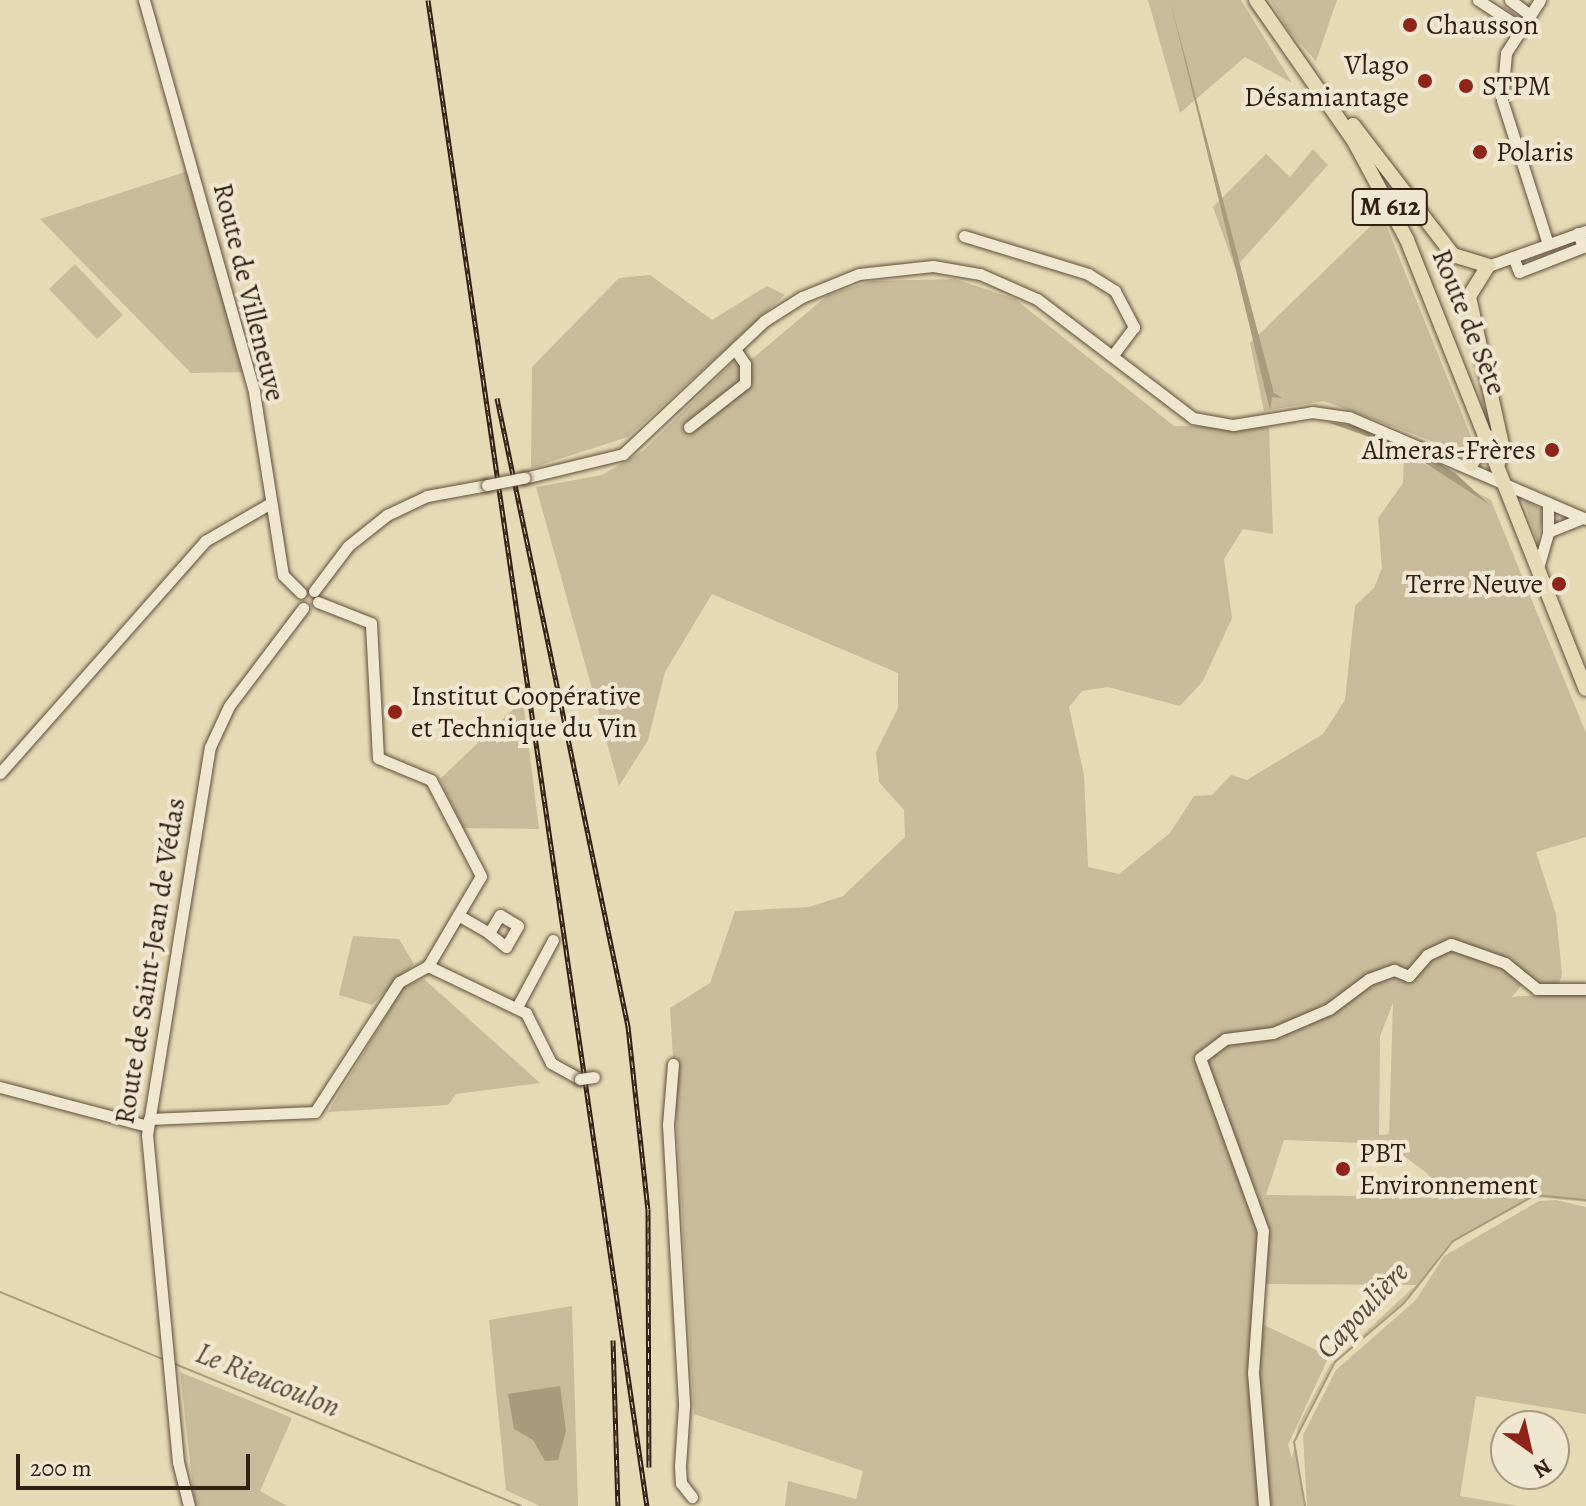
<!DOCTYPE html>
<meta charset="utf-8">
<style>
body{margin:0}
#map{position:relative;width:1586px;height:1506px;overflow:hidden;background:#e6dab6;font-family:Alegreya,serif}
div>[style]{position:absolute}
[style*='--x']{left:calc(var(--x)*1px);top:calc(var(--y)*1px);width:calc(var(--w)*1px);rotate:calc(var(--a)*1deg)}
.green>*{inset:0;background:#c8ba9a}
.water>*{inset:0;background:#a99a7e}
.stream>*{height:2px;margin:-1px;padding:0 1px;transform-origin:1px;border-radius:1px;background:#a99a7e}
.roads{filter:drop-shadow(0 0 2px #604d3b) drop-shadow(0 0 2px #604d3b)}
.minor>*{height:11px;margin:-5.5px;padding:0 5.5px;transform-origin:5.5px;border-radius:5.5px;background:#efe7d0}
.major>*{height:14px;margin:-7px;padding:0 7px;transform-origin:7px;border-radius:7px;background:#e6dab6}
.rail>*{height:5px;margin-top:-2.5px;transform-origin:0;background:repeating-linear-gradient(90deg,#efe7d0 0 6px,#331e12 0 12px);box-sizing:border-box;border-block:2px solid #331e12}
.bridges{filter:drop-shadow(0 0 2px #604d3b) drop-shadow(0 0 2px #604d3b)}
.minor-bridge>*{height:11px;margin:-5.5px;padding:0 5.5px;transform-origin:5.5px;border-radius:5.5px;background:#efe7d0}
.dots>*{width:22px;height:22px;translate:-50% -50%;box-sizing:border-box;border:4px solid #efe7d0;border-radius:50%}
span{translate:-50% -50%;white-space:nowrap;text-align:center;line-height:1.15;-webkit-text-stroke:8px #efe7d0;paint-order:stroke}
.shield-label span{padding:2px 6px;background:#efe7d0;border:2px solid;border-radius:6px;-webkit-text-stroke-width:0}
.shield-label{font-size:26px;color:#331e12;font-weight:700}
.poi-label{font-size:28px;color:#331e12}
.left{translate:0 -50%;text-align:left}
.right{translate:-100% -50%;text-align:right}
.street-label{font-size:28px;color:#331e12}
.water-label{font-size:30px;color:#5c4938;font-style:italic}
.north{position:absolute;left:1490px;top:1410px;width:80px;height:80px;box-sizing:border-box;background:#efe7d0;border:2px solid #a49784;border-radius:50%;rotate:146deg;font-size:22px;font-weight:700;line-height:32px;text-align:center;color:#331e12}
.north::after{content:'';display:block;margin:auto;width:28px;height:36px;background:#8f2418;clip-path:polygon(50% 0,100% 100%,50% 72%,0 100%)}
.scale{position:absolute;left:16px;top:1454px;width:234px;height:36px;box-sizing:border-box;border:4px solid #331e12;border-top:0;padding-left:10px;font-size:24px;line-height:28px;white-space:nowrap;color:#331e12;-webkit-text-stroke:6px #efe7d0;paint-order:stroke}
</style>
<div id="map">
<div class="green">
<div style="clip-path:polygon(1148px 0,1241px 0,1292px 83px,1245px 57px,1180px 113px)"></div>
<div style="clip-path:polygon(1270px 0,1337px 0,1316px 61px,1288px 30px)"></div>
<div style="clip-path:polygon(1313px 149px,1328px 165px,1235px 268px,1213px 207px,1266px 154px,1290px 177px)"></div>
<div style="clip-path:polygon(188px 171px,246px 372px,191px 373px,40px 219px)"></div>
<div style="clip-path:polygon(1382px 215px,1474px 444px,1467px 454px,1324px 401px,1264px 411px,1250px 343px)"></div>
<div style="clip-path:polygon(75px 264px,123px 315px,97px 339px,49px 289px)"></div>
<div style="clip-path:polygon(650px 275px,712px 320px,767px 286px,785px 295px,628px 437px,531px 468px,532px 367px,619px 278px)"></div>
<div style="clip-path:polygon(evenodd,955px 279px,1015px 299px,1174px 426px,1269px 427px,1273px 534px,1243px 529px,1224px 559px,1232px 618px,1203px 681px,1180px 706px,1108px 687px,1082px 691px,1069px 707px,1084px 775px,1088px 867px,1119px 874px,1170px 833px,1194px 796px,1212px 795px,1231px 775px,1247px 780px,1323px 734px,1345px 700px,1355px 606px,1374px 588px,1382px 568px,1378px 518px,1403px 483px,1404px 453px,1491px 500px,1586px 733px,1586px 837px,1536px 852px,1556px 914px,1562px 974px,1557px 990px,1526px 980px,1512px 997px,1586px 991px,1586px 1202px,1534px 1197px,1452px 1243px,1409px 1299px,1336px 1362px,1295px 1442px,1306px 1506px,785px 1506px,788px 1481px,856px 1499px,863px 1471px,694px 1414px,670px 1008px,710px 983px,735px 911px,809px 907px,843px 896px,905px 837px,904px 810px,879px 782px,876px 752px,898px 708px,898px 673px,712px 594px,665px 672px,648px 740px,619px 786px,536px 487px,602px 475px,643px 451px,731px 364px,753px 358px,828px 295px,871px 281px,955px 279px,1393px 1003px,1389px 1134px,1379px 1135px,1380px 1036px,1393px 1003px,955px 279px,1211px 1085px,1258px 1195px,1260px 1217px,1211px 1085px,955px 279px,1284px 1140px,1388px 1144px,1428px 1174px,1443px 1197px,1266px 1195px,1284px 1140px,955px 279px,1265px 1284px,1416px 1285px,1330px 1365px,1298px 1426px,1292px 1459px,1288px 1445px,1329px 1356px,1264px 1325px,1265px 1284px)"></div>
<div style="clip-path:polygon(1523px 499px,1545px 511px,1537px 541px)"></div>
<div style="clip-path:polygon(523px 700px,539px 829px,463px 828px,440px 779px)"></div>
<div style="clip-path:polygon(353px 936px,399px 939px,414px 964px,372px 1005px,339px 995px)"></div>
<div style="clip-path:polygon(424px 979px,540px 1083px,456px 1094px,448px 1105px,328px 1112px,404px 986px)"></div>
<div style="clip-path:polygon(1556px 1200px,1586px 1207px,1586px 1414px,1476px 1396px,1460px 1496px,1518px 1506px,1307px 1506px,1303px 1435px,1336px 1370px,1416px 1300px,1444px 1256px,1539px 1201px)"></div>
<div style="clip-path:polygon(572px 1306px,578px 1506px,540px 1506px,506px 1490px,489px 1320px)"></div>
<div style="clip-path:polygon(180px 1372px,292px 1418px,260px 1491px,287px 1506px,195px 1506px)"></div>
</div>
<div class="water">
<div style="clip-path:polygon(1170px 0,1274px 393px,1282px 398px,1272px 397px,1270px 410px)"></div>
<div style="clip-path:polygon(1327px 422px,1357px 426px,1413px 448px,1455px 473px,1490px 505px,1403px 449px)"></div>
<div style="clip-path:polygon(560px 1386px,566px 1431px,558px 1460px,545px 1461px,533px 1440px,514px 1429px,508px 1394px)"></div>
</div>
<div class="stream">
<div style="--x:0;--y:1292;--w:178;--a:22.4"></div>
<div style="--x:175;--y:1364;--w:374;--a:22.3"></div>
<div style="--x:1305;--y:1506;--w:65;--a:-99.8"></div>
<div style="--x:1294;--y:1442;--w:90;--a:-62.9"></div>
<div style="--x:1335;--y:1362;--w:91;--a:-40.5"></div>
<div style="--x:1404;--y:1303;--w:79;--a:-51.7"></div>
<div style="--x:1453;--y:1241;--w:94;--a:-29.3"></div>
<div style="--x:1535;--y:1195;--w:51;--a:5.6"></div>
</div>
<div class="roads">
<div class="minor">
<div style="--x:144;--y:0;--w:407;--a:74.3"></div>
<div style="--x:254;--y:392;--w:185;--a:81"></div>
<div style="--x:283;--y:575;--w:25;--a:45"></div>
<div style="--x:1478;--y:0;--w:48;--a:33"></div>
<div style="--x:1510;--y:0;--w:21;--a:37"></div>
<div style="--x:1540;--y:0;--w:63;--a:122.7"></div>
<div style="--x:1506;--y:53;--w:47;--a:94.9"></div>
<div style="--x:1502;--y:100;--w:151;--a:72.3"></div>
<div style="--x:964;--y:236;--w:130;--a:17"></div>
<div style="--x:1088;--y:274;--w:32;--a:32"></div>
<div style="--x:1115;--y:291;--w:41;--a:62.2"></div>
<div style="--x:1134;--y:327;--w:35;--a:127"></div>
<div style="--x:1513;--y:257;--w:16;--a:68"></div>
<div style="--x:1519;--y:272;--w:69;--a:-21.3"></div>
<div style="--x:1583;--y:247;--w:15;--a:-110"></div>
<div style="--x:1488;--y:266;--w:104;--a:-19.7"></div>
<div style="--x:689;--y:427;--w:71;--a:-38.2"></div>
<div style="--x:745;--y:383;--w:19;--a:-90"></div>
<div style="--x:745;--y:364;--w:18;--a:-124"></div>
<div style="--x:524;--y:478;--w:102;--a:-13.6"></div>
<div style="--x:623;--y:454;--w:194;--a:-43.3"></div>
<div style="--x:764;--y:321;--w:45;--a:-32.3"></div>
<div style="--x:802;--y:297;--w:61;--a:-22"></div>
<div style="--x:859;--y:274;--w:74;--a:-6.2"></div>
<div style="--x:933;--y:266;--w:48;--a:9.7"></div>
<div style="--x:980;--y:274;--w:62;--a:23.7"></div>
<div style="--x:1037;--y:299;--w:196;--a:37.3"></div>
<div style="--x:1193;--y:418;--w:41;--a:9.9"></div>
<div style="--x:1233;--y:425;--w:80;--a:-9.3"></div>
<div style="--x:1312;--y:412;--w:37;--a:8"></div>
<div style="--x:1349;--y:417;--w:258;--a:23.3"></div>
<div style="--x:1548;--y:532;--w:29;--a:-90"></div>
<div style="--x:1538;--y:568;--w:37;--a:-74"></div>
<div style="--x:1548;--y:532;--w:38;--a:-22"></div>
<div style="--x:314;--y:591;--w:56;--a:-52.9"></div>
<div style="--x:348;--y:546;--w:50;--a:-38.5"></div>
<div style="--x:387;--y:515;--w:44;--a:-25.4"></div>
<div style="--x:427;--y:496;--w:61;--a:-10.4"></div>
<div style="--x:0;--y:773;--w:310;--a:-48.5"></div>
<div style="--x:205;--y:541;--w:74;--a:-30"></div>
<div style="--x:458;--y:915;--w:36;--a:30"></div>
<div style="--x:489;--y:933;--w:21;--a:-59"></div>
<div style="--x:500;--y:915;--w:21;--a:31"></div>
<div style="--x:518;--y:926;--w:24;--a:120"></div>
<div style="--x:506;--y:947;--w:22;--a:-141"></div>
<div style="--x:428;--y:966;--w:109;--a:25.6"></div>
<div style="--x:526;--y:1013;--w:56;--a:63.4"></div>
<div style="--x:551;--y:1063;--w:33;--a:29"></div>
<div style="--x:517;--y:1007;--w:76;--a:-61.8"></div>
<div style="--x:673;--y:1064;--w:61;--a:94.7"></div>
<div style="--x:668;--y:1125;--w:281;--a:86.7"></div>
<div style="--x:684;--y:1406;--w:60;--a:93.8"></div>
<div style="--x:680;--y:1466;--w:17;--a:87"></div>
<div style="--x:681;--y:1483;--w:18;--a:52"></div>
<div style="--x:0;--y:1087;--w:153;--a:14.8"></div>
<div style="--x:149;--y:1119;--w:166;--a:-2.4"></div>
<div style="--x:315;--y:1112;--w:155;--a:-57.1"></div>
<div style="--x:399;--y:982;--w:33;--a:-29"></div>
<div style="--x:428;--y:966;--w:104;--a:-59.5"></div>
<div style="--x:481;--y:876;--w:108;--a:-117.5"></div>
<div style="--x:431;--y:780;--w:57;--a:-157.5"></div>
<div style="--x:378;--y:758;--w:135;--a:-93"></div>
<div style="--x:371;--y:623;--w:57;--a:-158.4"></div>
<div style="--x:189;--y:1506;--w:45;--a:-104"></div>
<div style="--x:178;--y:1462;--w:328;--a:-95.4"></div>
<div style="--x:147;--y:1135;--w:393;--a:-80.8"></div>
<div style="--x:210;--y:747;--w:45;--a:-65.1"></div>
<div style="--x:229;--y:706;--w:123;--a:-52.9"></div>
<div style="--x:1264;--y:1506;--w:133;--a:-94.7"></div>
<div style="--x:1253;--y:1373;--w:142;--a:-86"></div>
<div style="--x:1263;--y:1231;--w:184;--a:-110"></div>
<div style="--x:1200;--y:1058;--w:31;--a:-37"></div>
<div style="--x:1225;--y:1039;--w:48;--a:-7.1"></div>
<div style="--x:1273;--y:1033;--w:61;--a:-23.2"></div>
<div style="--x:1329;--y:1009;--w:50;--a:-36.9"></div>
<div style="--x:1369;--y:979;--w:27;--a:-20"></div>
<div style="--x:1394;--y:970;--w:16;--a:22"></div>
<div style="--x:1409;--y:976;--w:28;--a:-49"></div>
<div style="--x:1427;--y:955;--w:26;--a:-25"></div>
<div style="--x:1451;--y:944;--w:57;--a:19.4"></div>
<div style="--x:1505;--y:963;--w:41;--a:39.1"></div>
<div style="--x:1537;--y:989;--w:49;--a:0"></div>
</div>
<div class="major">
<div style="--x:1256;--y:0;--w:172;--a:55.2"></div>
<div style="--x:1354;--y:141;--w:112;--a:61.8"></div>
<div style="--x:1407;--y:240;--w:483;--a:68.3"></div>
<div style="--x:1353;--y:125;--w:164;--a:52.4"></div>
<div style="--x:1453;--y:255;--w:37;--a:17"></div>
<div style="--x:1488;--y:266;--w:36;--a:122"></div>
<div style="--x:1469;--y:297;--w:156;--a:77.4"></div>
<div style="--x:1503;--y:449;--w:15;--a:110"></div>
<div style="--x:1471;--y:464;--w:32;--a:-58"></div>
</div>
</div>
<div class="rail">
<div style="--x:428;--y:0;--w:1522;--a:81.73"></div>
<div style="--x:497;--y:398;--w:642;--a:78.22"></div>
<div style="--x:628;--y:1026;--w:184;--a:83.8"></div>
<div style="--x:648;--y:1209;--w:258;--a:89.8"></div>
<div style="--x:613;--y:1340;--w:166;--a:88.3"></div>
</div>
<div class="bridges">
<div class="minor-bridge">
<div style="--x:487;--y:485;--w:38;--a:-11"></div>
<div style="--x:580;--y:1079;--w:14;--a:-8"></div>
</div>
</div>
<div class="dots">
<div style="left:1410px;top:25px;background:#8f2418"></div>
<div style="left:1425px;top:81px;background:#8f2418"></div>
<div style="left:1466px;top:86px;background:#8f2418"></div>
<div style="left:1480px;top:152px;background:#8f2418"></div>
<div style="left:1552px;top:450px;background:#8f2418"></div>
<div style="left:1559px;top:584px;background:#8f2418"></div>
<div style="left:395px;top:712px;background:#8f2418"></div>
<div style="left:1343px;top:1169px;background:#8f2418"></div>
</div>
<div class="shield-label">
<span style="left:1390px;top:207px">M 612</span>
</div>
<div class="poi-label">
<span class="left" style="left:1426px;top:25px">Chausson</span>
<span class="right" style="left:1409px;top:81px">Vlago<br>Désamiantage</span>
<span class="left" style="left:1482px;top:86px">STPM</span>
<span class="left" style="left:1496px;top:152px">Polaris</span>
<span class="right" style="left:1536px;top:450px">Almeras-Frères</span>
<span class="right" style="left:1543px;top:584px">Terre Neuve</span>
<span class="left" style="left:411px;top:712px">Institut Coopérative<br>et Technique du Vin</span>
<span class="left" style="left:1359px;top:1169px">PBT<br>Environnement</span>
</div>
<div class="street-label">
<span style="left:249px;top:292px;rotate:76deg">Route de Villeneuve</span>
<span style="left:1469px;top:322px;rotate:68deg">Route de Sète</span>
<span style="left:150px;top:961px;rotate:-81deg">Route de Saint-Jean de Védas</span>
</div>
<div class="water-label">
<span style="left:1362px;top:1310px;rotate:-47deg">Capoulière</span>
<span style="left:268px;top:1380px;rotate:22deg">Le Rieucoulon</span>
</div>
<div class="north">N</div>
<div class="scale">200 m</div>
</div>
